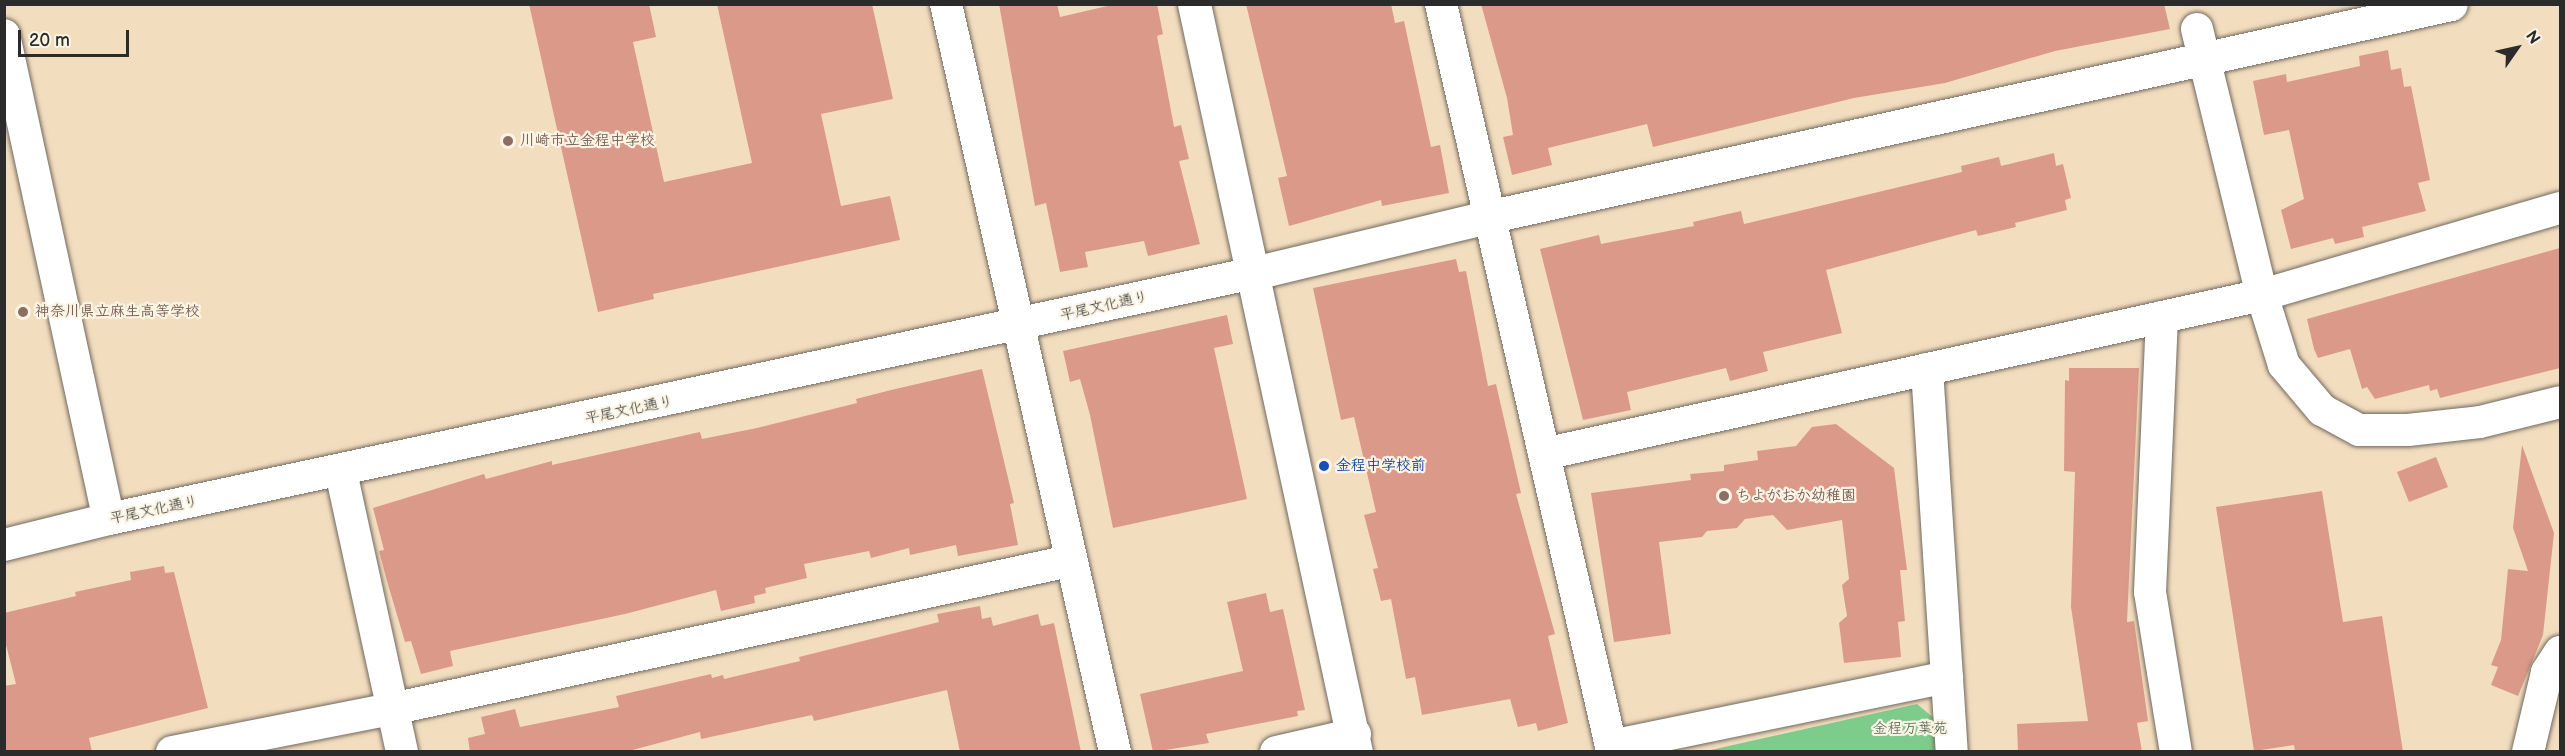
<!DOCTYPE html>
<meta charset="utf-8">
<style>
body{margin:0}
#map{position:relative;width:2565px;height:756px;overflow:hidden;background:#f3ddbf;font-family:"Balsamiq Sans","Klee One",sans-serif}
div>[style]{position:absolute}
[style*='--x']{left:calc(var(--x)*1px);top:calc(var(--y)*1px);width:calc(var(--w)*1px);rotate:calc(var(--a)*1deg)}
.green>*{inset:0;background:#7ecc8c}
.building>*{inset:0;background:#db9a89}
.roads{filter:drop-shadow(0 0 2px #71695f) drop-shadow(0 0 2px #71695f)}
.minor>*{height:32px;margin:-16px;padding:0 16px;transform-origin:16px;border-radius:16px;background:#fff}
.tertiary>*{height:33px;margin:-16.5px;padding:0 16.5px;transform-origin:16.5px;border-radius:16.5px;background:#fff}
.dots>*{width:16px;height:16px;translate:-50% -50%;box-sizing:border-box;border:3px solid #fcf5e5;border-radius:50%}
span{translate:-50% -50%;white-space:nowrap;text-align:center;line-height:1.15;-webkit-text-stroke:4.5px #fcf5e5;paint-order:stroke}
.education-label{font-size:15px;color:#785e54;font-weight:700}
.left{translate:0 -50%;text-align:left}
.street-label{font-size:15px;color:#2b2b2b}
.transit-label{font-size:15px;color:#164399;font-weight:700}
.park-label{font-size:15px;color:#445b48}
.frame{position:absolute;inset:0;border:6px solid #2b2b2b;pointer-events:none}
.north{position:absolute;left:2487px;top:18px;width:60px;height:60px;-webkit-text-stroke:4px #fcf5e5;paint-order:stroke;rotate:56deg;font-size:16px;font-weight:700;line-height:24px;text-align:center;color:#2b2b2b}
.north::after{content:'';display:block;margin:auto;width:21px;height:27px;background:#2b2b2b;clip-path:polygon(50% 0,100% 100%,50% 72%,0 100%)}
.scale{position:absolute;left:18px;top:30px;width:111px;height:27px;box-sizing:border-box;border:3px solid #2b2b2b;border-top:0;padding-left:8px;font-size:18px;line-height:21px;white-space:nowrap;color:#2b2b2b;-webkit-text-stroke:4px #fcf5e5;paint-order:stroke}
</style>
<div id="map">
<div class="green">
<div style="clip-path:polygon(1917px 704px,1935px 719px,1936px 751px,1702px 752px)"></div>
</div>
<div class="building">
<div style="clip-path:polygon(529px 4px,649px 4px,656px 37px,633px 42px,664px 182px,752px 163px,717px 4px,872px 4px,893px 99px,821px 114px,841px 206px,890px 196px,900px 240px,653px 294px,654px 299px,598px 312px)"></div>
<div style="clip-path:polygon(999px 4px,1057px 4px,1060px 17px,1116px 4px,1157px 4px,1163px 34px,1157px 36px,1174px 127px,1181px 125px,1189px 159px,1179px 161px,1200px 244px,1148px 256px,1144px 241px,1085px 252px,1088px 267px,1060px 272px,1046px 203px,1035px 206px)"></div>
<div style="clip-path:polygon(1246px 4px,1391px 4px,1395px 23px,1404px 21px,1431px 147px,1440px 145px,1449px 193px,1382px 206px,1381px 200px,1289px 226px,1278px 178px,1287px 176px)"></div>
<div style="clip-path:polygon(1481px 4px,2164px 4px,2170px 29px,2055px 51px,1945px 83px,1854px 98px,1653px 147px,1647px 124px,1548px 148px,1552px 165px,1512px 175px,1503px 137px,1513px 135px,1507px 98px)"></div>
<div style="clip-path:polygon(2388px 50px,2391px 70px,2401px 68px,2404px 87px,2411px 86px,2430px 180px,2418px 183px,2426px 211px,2362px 227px,2364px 237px,2335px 244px,2333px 238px,2291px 249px,2281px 210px,2304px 199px,2289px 130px,2264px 135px,2253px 81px,2286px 74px,2287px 82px,2360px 66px,2359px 56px)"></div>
<div style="clip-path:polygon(2054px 153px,2056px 166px,2063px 164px,2071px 198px,2065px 200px,2067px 210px,2015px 223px,2016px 227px,1978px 236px,1976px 230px,1826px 270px,1842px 333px,1763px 352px,1768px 371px,1730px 381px,1726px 368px,1627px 392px,1631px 410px,1583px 420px,1540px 249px,1599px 235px,1601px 244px,1694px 226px,1693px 222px,1741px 211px,1744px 224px,1962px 172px,1961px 166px,1999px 157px,2001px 166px)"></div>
<div style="clip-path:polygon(2560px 248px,2560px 368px,2440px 398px,2437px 389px,2430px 391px,2429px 385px,2375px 399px,2367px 387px,2362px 389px,2350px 349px,2318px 358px,2314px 349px,2307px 319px)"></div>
<div style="clip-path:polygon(1456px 259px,1459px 272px,1466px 271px,1488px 386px,1496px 384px,1521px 493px,1516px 494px,1555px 634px,1548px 636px,1568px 723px,1538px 731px,1536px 723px,1518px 727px,1510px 699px,1422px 715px,1415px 677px,1406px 679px,1391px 599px,1381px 601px,1373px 569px,1378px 568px,1364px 515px,1376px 512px,1354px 417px,1341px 420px,1313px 288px)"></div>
<div style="clip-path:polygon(1227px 315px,1233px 344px,1214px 348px,1247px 499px,1113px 528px,1090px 415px,1080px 379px,1070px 382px,1063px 351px)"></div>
<div style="clip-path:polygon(2069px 368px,2139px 368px,2127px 622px,2134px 621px,2148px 721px,2137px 723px,2142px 752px,2018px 752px,2017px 724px,2088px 721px,2071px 607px,2075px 472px,2064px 471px,2065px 380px,2069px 381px)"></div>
<div style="clip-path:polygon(982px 369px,1014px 503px,1010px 504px,1018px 545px,958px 556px,956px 545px,910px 555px,909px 548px,871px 558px,869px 551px,804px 564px,807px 578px,765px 588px,766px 593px,754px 596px,755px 603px,721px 611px,716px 590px,625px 614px,450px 651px,453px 666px,421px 674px,411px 641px,405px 642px,387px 581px,379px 551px,384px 550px,373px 508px,484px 474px,486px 479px,552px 461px,552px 465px,700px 432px,702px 439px,757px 428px,857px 403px,856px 399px,891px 390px)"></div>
<div style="clip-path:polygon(1836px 424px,1894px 468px,1907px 570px,1900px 570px,1905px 621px,1898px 622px,1901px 657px,1844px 663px,1839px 623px,1847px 616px,1842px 585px,1849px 579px,1842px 520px,1787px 530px,1773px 515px,1745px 519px,1737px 528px,1707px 531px,1702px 537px,1659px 542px,1671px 634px,1614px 642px,1591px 493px,1691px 480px,1690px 474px,1724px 471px,1724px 465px,1758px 460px,1757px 451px,1796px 446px,1812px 427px)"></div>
<div style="clip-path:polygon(2522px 445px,2554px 533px,2543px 635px,2518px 696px,2491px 685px,2498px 667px,2491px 665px,2501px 640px,2508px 569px,2528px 571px,2513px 528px)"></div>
<div style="clip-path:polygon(2436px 457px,2448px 487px,2409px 502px,2397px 472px)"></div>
<div style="clip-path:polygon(2322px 491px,2343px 622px,2382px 616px,2403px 752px,2295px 752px,2294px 745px,2254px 751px,2216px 507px)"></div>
<div style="clip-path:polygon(164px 566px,165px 573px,174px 572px,208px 708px,89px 738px,92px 752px,4px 752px,4px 686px,16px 684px,4px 637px,4px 613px,76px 596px,75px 592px,131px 580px,130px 572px)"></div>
<div style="clip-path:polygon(1266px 593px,1270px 612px,1283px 609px,1305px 710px,1297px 711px,1298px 716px,1206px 734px,1209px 743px,1153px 752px,1140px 694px,1243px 671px,1227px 602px)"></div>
<div style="clip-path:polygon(980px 606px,982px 619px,991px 617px,993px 626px,1038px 614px,1041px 626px,1054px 623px,1081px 752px,960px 752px,947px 690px,814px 721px,812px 715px,701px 739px,700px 732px,625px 752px,470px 752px,468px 738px,485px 734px,481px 717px,515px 709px,520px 727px,619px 707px,616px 696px,711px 674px,712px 678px,723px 675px,724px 679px,800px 661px,799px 657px,939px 622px,937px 614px)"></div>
</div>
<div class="roads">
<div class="minor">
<div style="--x:946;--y:4;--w:767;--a:77.27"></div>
<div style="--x:1441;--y:4;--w:761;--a:77.1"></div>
<div style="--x:1611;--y:746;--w:343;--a:-11.6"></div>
<div style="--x:2197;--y:29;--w:274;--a:76.3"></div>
<div style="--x:2262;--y:295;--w:73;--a:72.6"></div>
<div style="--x:2284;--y:365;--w:59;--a:49.8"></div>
<div style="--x:2322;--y:410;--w:42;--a:28.4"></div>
<div style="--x:2359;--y:430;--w:49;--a:0"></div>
<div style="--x:2408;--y:430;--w:72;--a:-6.3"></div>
<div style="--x:2480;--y:422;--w:82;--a:-14"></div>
<div style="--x:4;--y:35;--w:495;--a:77.8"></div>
<div style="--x:2162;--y:317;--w:275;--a:92.5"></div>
<div style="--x:2150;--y:592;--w:162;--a:80.8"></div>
<div style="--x:1927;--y:369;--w:384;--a:86.3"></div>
<div style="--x:1544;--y:454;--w:735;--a:-12.49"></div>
<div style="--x:2262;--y:295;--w:310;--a:-16.3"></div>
<div style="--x:341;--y:472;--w:287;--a:77.7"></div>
<div style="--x:4;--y:545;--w:108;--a:-13.9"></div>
<div style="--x:109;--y:519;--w:1171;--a:-12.13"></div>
<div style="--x:172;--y:752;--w:224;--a:-11.1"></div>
<div style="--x:392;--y:709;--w:693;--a:-12.33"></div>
<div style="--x:1276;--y:752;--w:81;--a:-12.8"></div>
<div style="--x:2528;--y:752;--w:82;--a:-76.6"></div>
<div style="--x:2547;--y:672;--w:24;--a:-57"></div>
</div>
<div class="tertiary">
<div style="--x:1194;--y:4;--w:765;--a:77.78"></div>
<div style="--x:1254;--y:273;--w:240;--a:-13.5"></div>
<div style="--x:1487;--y:217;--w:987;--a:-12.46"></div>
</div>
</div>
<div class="dots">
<div style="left:508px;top:141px;background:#8d6e63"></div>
<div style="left:23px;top:312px;background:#8d6e63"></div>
<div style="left:1324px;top:466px;background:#1a4fb4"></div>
<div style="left:1724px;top:496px;background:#8d6e63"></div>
</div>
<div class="education-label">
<span class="left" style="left:520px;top:141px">川崎市立金程中学校</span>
<span class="left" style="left:35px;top:312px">神奈川県立麻生高等学校</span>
<span class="left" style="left:1736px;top:496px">ちよがおか幼稚園</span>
</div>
<div class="street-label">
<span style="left:1104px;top:306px;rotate:-13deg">平尾文化通り</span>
<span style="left:629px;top:410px;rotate:-12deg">平尾文化通り</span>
<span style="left:154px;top:510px;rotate:-12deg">平尾文化通り</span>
</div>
<div class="transit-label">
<span class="left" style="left:1336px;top:466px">金程中学校前</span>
</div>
<div class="park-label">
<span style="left:1910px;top:729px">金程万葉苑</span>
</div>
<div class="frame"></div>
<div class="north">N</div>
<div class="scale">20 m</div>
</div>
